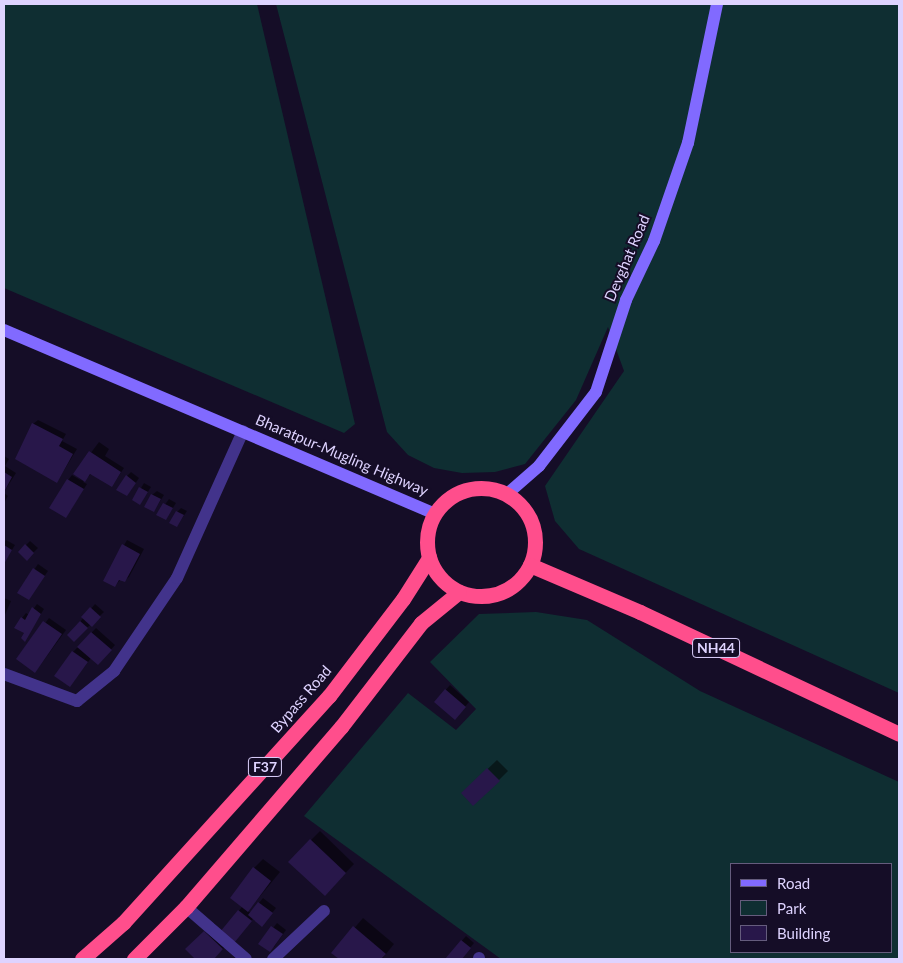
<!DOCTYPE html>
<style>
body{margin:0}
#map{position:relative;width:903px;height:963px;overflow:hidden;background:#150d27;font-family:Lato,sans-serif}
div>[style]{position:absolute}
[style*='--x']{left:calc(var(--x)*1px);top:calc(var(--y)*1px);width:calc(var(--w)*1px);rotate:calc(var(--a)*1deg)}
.green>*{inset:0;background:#0f2e32}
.shadow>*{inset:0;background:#0007}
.building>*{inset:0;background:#28174a}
.street>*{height:12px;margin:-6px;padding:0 6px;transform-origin:6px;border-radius:6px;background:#42338b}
.secondary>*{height:12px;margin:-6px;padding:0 6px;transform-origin:6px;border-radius:6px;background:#816aff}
.highway>*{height:15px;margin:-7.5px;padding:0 7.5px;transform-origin:7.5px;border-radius:7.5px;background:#ff4e8c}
.highway>.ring{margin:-7.5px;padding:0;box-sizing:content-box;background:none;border:15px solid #ff4e8c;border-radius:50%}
span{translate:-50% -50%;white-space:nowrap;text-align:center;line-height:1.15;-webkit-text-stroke:4px #150d27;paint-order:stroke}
.shield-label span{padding:1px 4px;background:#150d27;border:1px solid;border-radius:4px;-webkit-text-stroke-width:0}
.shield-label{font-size:14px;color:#ded3ff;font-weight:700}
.street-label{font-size:15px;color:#ded3ff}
.frame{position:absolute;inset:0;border:5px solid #ded3ff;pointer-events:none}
.legend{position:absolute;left:730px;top:863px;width:162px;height:90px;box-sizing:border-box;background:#150d27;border:1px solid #655c7d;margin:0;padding:6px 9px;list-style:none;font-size:15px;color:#ded3ff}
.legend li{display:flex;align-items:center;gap:10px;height:25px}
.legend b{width:25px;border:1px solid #655c7d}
</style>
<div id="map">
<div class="green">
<div style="clip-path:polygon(4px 4px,257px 4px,355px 424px,344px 433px,4px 288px)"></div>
<div style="clip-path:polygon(276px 4px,899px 4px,899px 693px,579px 549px,555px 521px,545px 486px,624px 371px,608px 327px,576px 400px,525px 464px,495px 472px,462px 473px,434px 468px,408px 455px,387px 432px)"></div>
<div style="clip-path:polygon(evenodd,536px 612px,587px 620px,700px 691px,899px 782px,899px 959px,501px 959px,304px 816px,408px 693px,456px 730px,476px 709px,430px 662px,479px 614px,536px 612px,732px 864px,892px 864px,892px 952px,732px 952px,732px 864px)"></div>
</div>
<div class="shadow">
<div style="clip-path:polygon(38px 420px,66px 434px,62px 441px,77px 449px,57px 482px,33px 424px)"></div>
<div style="clip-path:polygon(99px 442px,109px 449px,105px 456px,124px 468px,112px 486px,91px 474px,83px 482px,87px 484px,66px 517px,68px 480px,72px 475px,82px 481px,75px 474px)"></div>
<div style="clip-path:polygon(4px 456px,9px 459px,5px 466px,16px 473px,4px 492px)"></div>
<div style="clip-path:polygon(131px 472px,139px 478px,131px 490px,127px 476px)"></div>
<div style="clip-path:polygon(144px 483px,151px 487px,140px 504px,134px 500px)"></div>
<div style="clip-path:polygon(157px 491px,164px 495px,154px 511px,152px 495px)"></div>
<div style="clip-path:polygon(4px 493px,8px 496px,4px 503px)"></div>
<div style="clip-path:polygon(169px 499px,176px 503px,166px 519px,158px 514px)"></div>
<div style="clip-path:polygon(181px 508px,187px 511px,177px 526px,177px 512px)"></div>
<div style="clip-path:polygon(6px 540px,15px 545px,4px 563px,4px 543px)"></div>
<div style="clip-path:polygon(127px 540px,144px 549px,129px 577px,124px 581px,121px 579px,115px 586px,104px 580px)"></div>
<div style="clip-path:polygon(30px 541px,38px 548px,27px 559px,19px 552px)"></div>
<div style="clip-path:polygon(38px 564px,48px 571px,29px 599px,19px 592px)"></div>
<div style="clip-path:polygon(4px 598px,11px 601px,4px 617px)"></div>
<div style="clip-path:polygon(37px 604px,44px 609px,25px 640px,22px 618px,26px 613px,29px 615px)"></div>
<div style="clip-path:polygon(95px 604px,104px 612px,74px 640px,69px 635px)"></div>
<div style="clip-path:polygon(49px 618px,66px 630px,39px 667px,18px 659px)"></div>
<div style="clip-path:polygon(96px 628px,115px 645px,102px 660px,91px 658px,74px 681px,73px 652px)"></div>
<div style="clip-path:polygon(450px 685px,469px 702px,459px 714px,435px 702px)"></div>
<div style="clip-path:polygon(497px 760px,508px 771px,499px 780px,472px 784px)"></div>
<div style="clip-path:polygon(320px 831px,354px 864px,334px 885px,311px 840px)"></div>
<div style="clip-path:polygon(263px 859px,280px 872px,248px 911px,251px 913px,263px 898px,276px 908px,266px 921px,254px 918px,213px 959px,197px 959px,187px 949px,214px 923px,222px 931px,242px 907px,254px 868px)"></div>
<div style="clip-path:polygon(363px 918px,394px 944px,382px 959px,341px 959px,333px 953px)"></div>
<div style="clip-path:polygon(277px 923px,286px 930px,274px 947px,260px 944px)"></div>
<div style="clip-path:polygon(466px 936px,474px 943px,461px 959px,446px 959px)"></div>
</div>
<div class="building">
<div style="clip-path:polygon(32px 423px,63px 439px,59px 446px,73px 454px,57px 483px,15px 459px)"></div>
<div style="clip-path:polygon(89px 451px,121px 472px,112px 487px,90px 474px,85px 482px,73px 474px)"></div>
<div style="clip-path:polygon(4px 472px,12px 477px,4px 492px)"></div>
<div style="clip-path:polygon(126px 475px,136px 483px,127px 496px,116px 490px)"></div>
<div style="clip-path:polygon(67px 479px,84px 489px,66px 518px,49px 508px)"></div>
<div style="clip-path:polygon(139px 487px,148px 492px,140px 505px,132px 500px)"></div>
<div style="clip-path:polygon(151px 494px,161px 499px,154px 512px,144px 507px)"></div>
<div style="clip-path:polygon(163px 503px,173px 508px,166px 520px,156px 515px)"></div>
<div style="clip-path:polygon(176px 511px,184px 515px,177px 527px,169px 523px)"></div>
<div style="clip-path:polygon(25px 544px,34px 553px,27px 561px,18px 552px)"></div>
<div style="clip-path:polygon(122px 544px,140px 554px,125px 582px,119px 580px,115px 587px,103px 581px)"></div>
<div style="clip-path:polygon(4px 545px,12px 550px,4px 564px)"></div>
<div style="clip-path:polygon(33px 568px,45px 576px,29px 600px,17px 593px)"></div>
<div style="clip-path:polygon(32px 607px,41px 614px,25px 642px,21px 638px,24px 633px,14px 628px,21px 617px,25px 620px)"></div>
<div style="clip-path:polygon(90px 607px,101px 617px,92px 627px,81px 617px)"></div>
<div style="clip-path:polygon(43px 621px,62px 634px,35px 673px,16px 659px)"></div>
<div style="clip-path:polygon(80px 621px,88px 628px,74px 642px,67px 635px)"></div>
<div style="clip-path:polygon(91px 632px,112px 650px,98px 665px,77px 647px)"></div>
<div style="clip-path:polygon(72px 651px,88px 662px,70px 687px,54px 676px)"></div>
<div style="clip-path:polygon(445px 689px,466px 707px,455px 720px,434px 702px)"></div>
<div style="clip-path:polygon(487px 768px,500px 781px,473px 806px,461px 793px)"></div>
<div style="clip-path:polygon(310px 839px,346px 873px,325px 896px,288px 862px)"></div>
<div style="clip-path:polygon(253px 867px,271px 881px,248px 912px,230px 898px)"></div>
<div style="clip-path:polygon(258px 902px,273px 913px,262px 927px,248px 915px)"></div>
<div style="clip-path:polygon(238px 910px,252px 921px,234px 943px,220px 932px)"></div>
<div style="clip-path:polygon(271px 926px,283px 934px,270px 952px,258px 944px)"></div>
<div style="clip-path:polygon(353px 926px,386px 954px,381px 959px,339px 959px,331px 953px)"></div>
<div style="clip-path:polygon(204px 931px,223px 949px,214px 959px,195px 959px,185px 949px)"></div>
<div style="clip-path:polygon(461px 940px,471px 948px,462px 959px,445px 959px)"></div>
</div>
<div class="street">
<div style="--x:4;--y:674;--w:78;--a:20.3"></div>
<div style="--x:77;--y:701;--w:48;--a:-39"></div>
<div style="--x:114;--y:671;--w:112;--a:-55.9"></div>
<div style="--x:177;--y:578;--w:161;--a:-65.8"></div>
<div style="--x:186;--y:907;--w:79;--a:40.9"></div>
<div style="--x:273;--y:959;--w:70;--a:-43.3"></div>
<div style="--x:479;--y:959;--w:1;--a:-90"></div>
</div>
<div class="secondary">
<div style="--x:4;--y:330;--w:467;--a:23.1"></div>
<div style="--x:507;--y:494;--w:43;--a:-41.2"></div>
<div style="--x:539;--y:466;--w:93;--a:-52.4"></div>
<div style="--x:596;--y:392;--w:97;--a:-71.9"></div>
<div style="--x:626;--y:300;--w:65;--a:-64.6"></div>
<div style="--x:654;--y:241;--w:104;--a:-70.9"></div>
<div style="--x:688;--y:143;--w:142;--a:-78.2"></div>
</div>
<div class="highway">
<div class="ring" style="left:427px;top:488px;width:93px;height:93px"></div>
<div style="--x:530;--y:565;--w:120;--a:23.1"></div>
<div style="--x:640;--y:612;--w:286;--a:25.2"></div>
<div style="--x:82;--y:959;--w:55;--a:-41.3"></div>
<div style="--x:123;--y:923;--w:307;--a:-47.8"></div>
<div style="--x:329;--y:696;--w:122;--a:-52.7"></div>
<div style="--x:403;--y:599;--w:49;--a:-57.6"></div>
<div style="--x:134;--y:959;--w:74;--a:-45"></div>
<div style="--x:186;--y:907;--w:238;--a:-49.3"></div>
<div style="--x:341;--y:727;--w:131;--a:-52.4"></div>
<div style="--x:421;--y:623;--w:49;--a:-39.2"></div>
</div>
<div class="shield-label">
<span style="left:716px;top:648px">NH44</span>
<span style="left:265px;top:767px">F37</span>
</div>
<div class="street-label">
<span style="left:627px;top:258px;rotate:-67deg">Devghat Road</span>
<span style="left:342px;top:455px;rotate:23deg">Bharatpur-Mugling Highway</span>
<span style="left:301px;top:699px;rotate:-49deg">Bypass Road</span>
</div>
<div class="frame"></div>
<ul class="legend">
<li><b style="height:6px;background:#816aff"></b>Road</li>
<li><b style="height:14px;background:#0f2e32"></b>Park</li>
<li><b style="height:14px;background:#28174a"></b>Building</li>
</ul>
</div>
